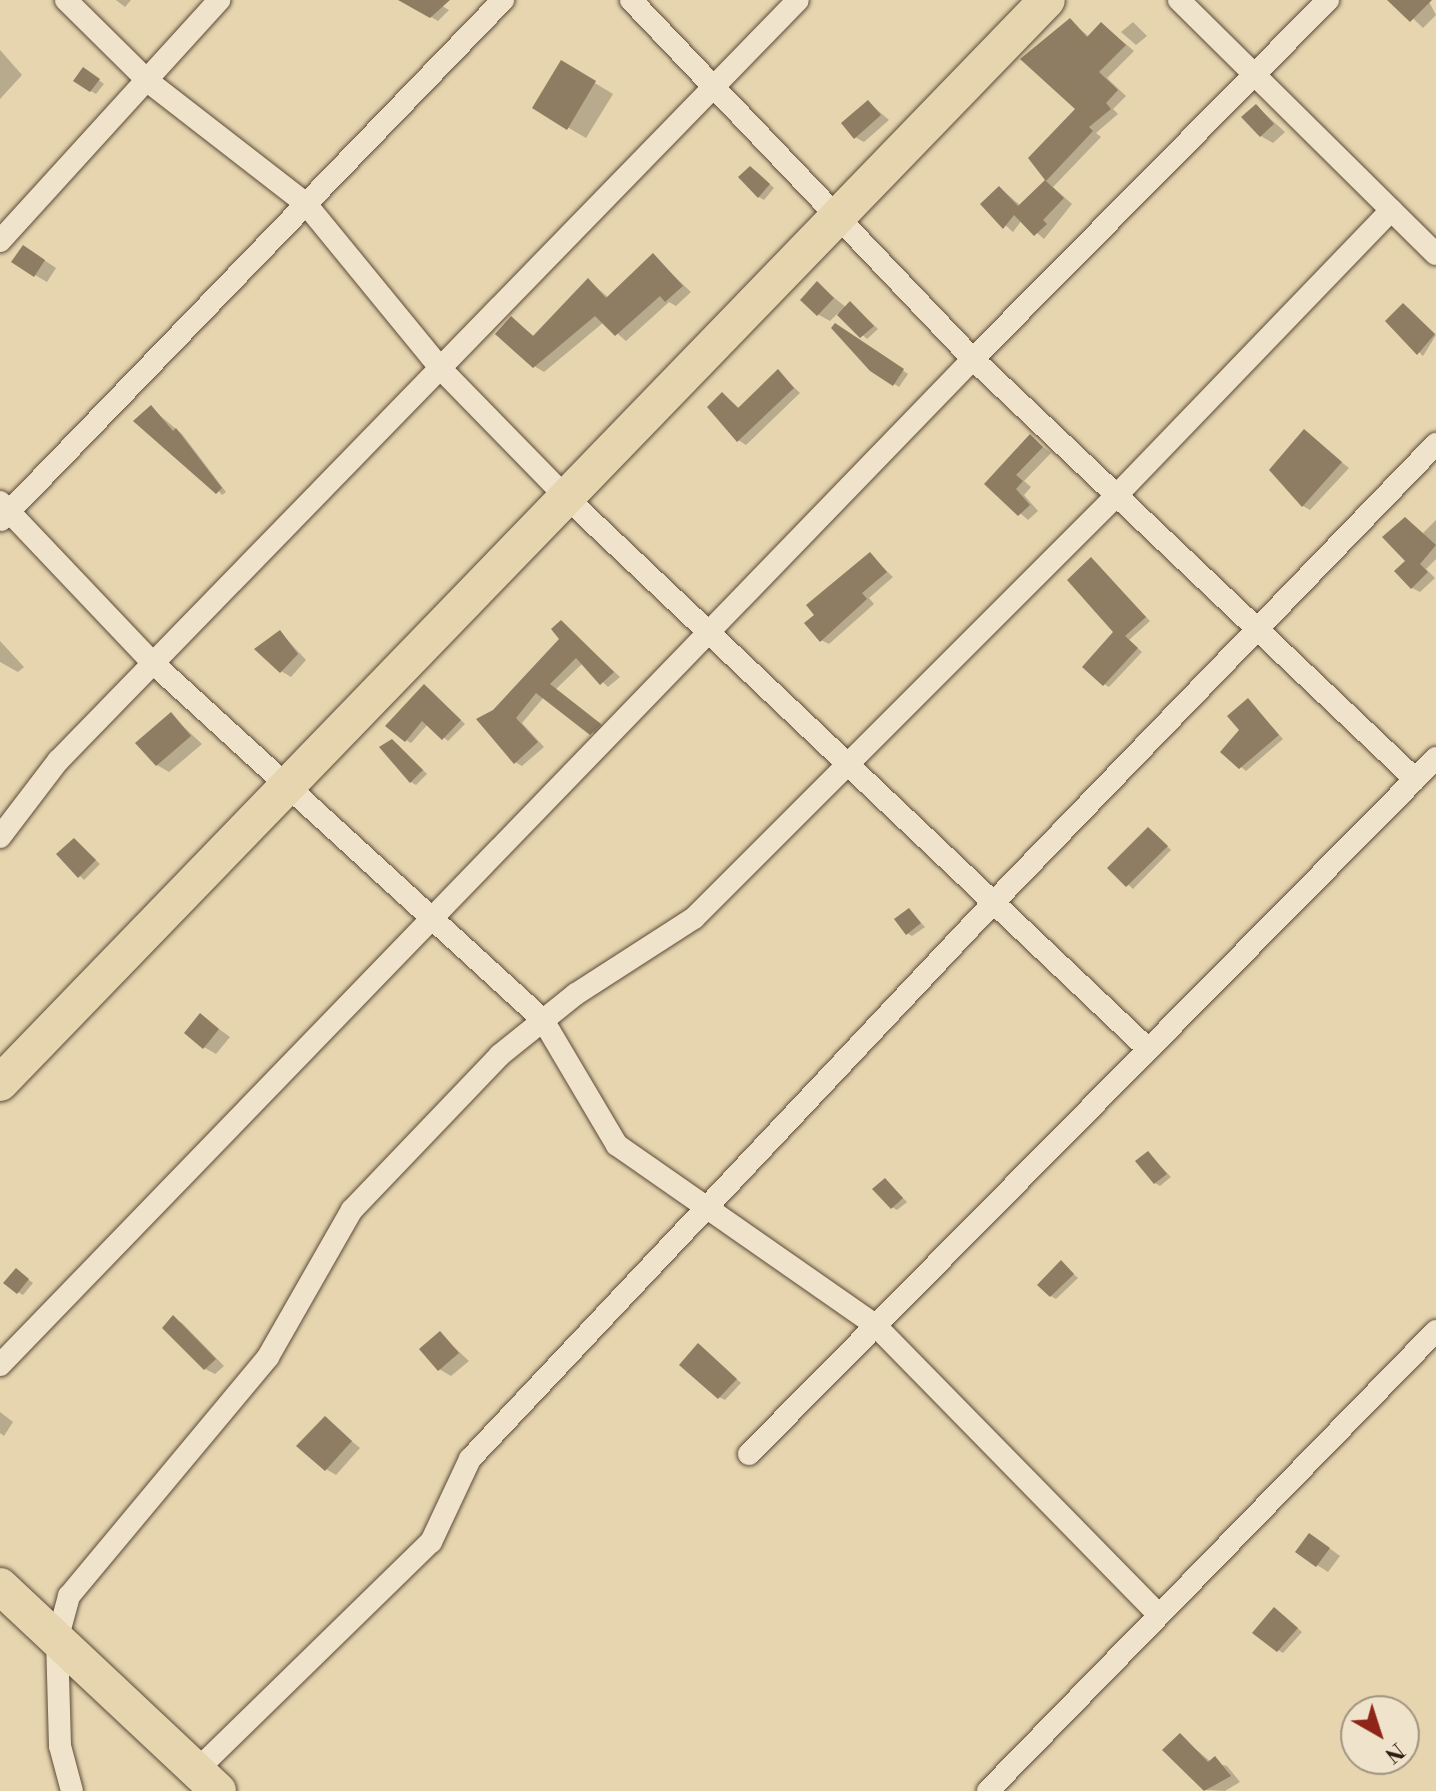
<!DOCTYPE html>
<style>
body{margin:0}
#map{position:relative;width:1436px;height:1791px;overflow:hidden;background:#e6d5af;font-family:"Libre Bodoni",serif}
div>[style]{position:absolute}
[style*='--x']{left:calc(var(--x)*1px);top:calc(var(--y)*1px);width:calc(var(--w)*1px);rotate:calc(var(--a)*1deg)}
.shadow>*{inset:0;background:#0003}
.building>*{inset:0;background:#8e7c63}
.roads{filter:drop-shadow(0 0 2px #5c4a38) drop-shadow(0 0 2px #5c4a38)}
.street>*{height:22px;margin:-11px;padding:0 11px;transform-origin:11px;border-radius:11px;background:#efe4cb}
.primary>*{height:36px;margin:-18px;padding:0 18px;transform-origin:18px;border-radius:18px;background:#e6d5af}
span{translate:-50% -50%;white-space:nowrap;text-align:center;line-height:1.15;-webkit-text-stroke:6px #efe4cb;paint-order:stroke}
.north{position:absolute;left:1340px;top:1695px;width:80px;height:80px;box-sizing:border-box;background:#efe4cb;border:2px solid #a29481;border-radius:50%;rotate:141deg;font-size:22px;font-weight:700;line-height:32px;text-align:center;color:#2e1b11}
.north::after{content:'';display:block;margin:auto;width:28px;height:36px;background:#8f2418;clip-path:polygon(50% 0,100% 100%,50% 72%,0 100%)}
</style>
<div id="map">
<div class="shadow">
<div style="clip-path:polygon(116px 0,131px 0,125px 7px)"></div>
<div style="clip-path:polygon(402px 0,432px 0,449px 10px,438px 21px)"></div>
<div style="clip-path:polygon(1394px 0,1428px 0,1436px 15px,1423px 28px)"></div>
<div style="clip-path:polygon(1070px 20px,1089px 37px,1102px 24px,1134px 51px,1107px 78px,1126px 96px,1113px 109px,1118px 114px,1096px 133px,1101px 137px,1053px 187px,1072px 204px,1044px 239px,1022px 220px,1013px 232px,982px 204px,1000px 188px,1021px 206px,1047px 180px,1031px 158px,1077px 109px)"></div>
<div style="clip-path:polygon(1133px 22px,1147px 36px,1136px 45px,1121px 32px)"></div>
<div style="clip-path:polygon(0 50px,22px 75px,0 99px)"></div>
<div style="clip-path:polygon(562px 63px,613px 94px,586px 138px,535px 108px)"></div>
<div style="clip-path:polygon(89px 73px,104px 84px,96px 94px,91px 91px)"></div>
<div style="clip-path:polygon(868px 102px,889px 120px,864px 142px,855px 137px)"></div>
<div style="clip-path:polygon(1256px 106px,1285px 132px,1273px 143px,1261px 136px)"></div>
<div style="clip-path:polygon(756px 171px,774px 188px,764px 200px,759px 197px)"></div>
<div style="clip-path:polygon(35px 254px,56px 268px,47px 282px,35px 275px)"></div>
<div style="clip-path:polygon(653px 256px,691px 292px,676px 306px,669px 302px,626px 341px,604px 322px,544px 372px,534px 366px,512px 319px,535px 337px,588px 280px,609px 298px)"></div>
<div style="clip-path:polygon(817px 284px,847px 308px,855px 307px,878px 329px,867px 339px,838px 313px,830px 321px,819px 315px,802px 300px)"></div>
<div style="clip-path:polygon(1403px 305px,1436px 335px,1423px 356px,1388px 321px)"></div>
<div style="clip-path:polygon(841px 328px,908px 374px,899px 387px,871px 369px)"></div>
<div style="clip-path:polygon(778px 372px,800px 393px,746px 445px,738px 440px,723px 394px,740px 409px)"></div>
<div style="clip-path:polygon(151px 408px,182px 434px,226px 492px,222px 495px)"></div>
<div style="clip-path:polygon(1304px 432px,1349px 468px,1310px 510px,1303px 506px)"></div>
<div style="clip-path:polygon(1030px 437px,1051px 453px,1024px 481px,1031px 487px,1024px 495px,1038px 511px,1028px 520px,987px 484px)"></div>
<div style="clip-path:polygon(1405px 519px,1423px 533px,1436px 520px,1436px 559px,1426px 569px,1435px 578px,1420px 592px,1412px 588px)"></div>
<div style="clip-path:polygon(870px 555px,893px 577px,869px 598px,874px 604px,829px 644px,821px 640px)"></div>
<div style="clip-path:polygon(1091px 560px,1150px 621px,1129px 640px,1142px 652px,1109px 687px,1104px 684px,1116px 632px)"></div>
<div style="clip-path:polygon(561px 622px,620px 677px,608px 687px,583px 663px,556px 689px,607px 729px,599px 737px,544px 697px,522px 723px,544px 747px,522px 766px,515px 762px,494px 711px,562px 639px)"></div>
<div style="clip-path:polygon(280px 632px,306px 660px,291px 677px,281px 671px)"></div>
<div style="clip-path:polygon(0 641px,24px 667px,18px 672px,0 662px)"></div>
<div style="clip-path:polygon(429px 690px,465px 724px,448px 741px,428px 724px,411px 743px,406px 740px)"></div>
<div style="clip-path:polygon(1248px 700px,1283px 739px,1246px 771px,1223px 752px,1241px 730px)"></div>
<div style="clip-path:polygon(171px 715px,202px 744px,169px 772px,157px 765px)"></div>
<div style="clip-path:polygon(397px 744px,427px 774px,416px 785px,411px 782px)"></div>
<div style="clip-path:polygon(1154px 833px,1171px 850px,1133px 889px,1110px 868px)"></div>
<div style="clip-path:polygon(79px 844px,100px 864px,84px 880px,58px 854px)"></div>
<div style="clip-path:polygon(909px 910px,925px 927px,912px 936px,907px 933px)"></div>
<div style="clip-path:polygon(201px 1016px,230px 1037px,216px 1054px,204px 1047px)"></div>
<div style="clip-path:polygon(1148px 1153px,1171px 1177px,1160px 1186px,1155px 1183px)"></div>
<div style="clip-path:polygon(885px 1180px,907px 1202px,897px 1210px,892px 1207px)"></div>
<div style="clip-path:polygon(1062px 1263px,1078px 1278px,1056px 1299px,1051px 1296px)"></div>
<div style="clip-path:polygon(21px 1274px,33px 1283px,23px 1295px,18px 1292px)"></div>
<div style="clip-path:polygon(173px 1318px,182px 1323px,224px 1366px,215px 1374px,205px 1369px)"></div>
<div style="clip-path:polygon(440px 1334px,469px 1361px,451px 1376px,439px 1369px)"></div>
<div style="clip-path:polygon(703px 1348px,741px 1383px,725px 1400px,719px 1397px)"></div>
<div style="clip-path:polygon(0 1412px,13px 1422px,4px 1436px,0 1433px)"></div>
<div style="clip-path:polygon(325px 1419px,360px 1448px,336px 1475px,326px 1469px)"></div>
<div style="clip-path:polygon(1321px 1542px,1340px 1556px,1328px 1572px,1317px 1565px)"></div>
<div style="clip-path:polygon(1280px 1613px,1302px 1632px,1283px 1653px,1278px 1650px)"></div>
<div style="clip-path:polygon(1180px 1736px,1211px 1762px,1227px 1766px,1240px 1782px,1225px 1791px,1206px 1790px)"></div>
</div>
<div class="building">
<div style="clip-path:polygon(398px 0,450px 0,430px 18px)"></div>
<div style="clip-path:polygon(1387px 0,1432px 0,1410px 22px)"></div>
<div style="clip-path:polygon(1070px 18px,1087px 37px,1101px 22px,1126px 45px,1099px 72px,1118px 90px,1106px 103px,1111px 109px,1089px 127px,1093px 131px,1046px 181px,1064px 198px,1043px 220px,1047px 224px,1034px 236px,1014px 215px,1003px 229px,980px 204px,999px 186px,1018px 206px,1045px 180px,1028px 158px,1075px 109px,1020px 59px)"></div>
<div style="clip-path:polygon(561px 60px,596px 81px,567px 130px,532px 108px)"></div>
<div style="clip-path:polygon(83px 67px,100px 79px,90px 92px,73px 81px)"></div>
<div style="clip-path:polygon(868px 100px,881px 115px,854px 139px,841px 123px)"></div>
<div style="clip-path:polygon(1256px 104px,1274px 124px,1260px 137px,1241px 117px)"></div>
<div style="clip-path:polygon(750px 166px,770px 184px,758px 198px,738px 177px)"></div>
<div style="clip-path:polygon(23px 245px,45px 260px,34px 277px,11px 262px)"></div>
<div style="clip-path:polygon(653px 253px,683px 286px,665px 302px,660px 296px,615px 336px,595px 316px,533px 368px,495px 334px,511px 316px,533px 336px,588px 278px,606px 298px)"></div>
<div style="clip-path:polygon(817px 281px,834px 298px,817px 316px,800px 300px)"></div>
<div style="clip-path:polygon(850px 301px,874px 326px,860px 338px,837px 315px)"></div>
<div style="clip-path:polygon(1403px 303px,1435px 334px,1417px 355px,1385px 321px)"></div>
<div style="clip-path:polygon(835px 323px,904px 369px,893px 386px,870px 371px,831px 328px)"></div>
<div style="clip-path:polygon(778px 369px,794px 388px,737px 442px,707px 407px,722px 392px,738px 408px)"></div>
<div style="clip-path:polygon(151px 405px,173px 431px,176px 428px,222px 488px,216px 494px,133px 421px)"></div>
<div style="clip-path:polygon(1304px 429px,1342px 462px,1302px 507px,1269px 470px)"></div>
<div style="clip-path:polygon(1030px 434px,1043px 447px,1016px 475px,1023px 481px,1016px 489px,1030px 505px,1018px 516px,984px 484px)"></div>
<div style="clip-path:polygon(1405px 517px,1436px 545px,1420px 564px,1428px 572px,1411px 589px,1394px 571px,1405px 561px,1382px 537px)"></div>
<div style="clip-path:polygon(870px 552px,887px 572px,862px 593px,867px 599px,820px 642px,804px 623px,814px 615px,806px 605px)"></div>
<div style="clip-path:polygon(1091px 557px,1146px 617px,1125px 636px,1138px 648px,1103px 686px,1082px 667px,1113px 632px,1067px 580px)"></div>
<div style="clip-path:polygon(561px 620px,614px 672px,600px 685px,576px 658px,550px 684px,601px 724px,590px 735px,536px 693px,516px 718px,538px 742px,514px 764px,476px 719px,493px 710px,559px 639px,551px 629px)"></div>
<div style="clip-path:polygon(280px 630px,298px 654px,280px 673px,254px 649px)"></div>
<div style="clip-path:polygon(424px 684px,461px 720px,442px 740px,422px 721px,405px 742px,385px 726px)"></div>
<div style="clip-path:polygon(1248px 698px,1279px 735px,1239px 769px,1220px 752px,1239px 730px,1227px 716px)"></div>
<div style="clip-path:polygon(171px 712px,191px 736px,156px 766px,135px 743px)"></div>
<div style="clip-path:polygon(392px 739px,423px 770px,410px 783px,379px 747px)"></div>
<div style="clip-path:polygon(1148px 827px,1168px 846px,1126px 887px,1107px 868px)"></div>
<div style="clip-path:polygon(74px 838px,96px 860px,78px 878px,56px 854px)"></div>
<div style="clip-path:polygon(909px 908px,921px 923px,906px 935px,894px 919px)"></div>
<div style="clip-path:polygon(200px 1013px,219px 1029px,203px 1049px,184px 1033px)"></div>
<div style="clip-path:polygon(1148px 1151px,1167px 1174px,1154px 1184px,1135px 1161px)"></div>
<div style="clip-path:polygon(885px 1178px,903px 1198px,891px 1209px,872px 1189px)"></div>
<div style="clip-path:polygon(1061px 1260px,1074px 1274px,1050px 1297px,1037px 1285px)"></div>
<div style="clip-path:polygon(16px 1268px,29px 1279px,17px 1294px,3px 1283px)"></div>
<div style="clip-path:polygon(173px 1315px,216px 1359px,204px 1370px,162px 1328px)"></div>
<div style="clip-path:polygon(440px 1331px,459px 1353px,438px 1371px,419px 1349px)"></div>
<div style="clip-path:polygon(698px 1343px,737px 1379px,718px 1399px,679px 1365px)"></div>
<div style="clip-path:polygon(325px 1416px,352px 1441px,325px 1471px,296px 1446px)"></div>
<div style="clip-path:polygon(1309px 1533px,1330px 1548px,1316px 1567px,1295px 1552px)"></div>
<div style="clip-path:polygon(1274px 1607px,1298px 1628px,1277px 1652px,1252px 1633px)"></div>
<div style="clip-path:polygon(1180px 1733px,1208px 1762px,1215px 1756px,1231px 1776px,1204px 1791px,1162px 1750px)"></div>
</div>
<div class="roads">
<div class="street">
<div style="--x:66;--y:0;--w:117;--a:44.7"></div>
<div style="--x:149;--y:82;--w:199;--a:37.8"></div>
<div style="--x:306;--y:204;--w:213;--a:50.7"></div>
<div style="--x:441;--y:369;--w:182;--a:45.7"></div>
<div style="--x:568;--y:499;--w:799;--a:43.48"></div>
<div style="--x:631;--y:0;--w:496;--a:46.4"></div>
<div style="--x:973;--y:359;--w:610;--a:43.54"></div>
<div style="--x:1179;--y:0;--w:361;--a:44.7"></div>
<div style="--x:0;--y:241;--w:326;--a:-47.7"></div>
<div style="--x:0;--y:502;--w:222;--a:46.5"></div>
<div style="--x:153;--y:663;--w:529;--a:42.47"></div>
<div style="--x:543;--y:1020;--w:145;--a:59.4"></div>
<div style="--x:617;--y:1145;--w:316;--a:34.9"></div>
<div style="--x:876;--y:1326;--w:404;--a:45.6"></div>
<div style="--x:1;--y:520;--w:723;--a:-46.01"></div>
<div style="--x:0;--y:837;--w:96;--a:-52.7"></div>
<div style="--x:58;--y:761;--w:1061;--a:-45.8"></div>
<div style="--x:0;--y:1365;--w:1400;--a:-45.96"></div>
<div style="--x:973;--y:359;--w:505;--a:-45.32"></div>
<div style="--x:749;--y:1454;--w:978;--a:-45.37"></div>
<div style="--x:196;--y:1771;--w:328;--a:-44.3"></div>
<div style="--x:431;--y:1542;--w:92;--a:-64.8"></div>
<div style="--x:470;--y:1459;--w:763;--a:-46.75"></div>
<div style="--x:993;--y:903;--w:638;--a:-46.02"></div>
<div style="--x:72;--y:1791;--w:47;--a:-104.9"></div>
<div style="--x:60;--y:1746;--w:106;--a:-91.6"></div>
<div style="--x:57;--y:1640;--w:46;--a:-74.7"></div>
<div style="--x:69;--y:1596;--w:311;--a:-50.2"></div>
<div style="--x:268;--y:1357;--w:169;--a:-60.3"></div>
<div style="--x:352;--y:1210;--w:214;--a:-46.3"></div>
<div style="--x:500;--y:1055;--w:97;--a:-38.8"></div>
<div style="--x:576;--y:994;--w:140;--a:-32.8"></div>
<div style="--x:694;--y:918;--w:597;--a:-45"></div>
<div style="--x:1116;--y:496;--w:397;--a:-46.1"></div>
<div style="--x:988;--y:1791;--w:642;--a:-45.76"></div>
</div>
<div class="primary">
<div style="--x:0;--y:1083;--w:1506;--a:-45.97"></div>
<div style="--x:0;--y:1586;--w:299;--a:43.2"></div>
</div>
</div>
<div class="north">N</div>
</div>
